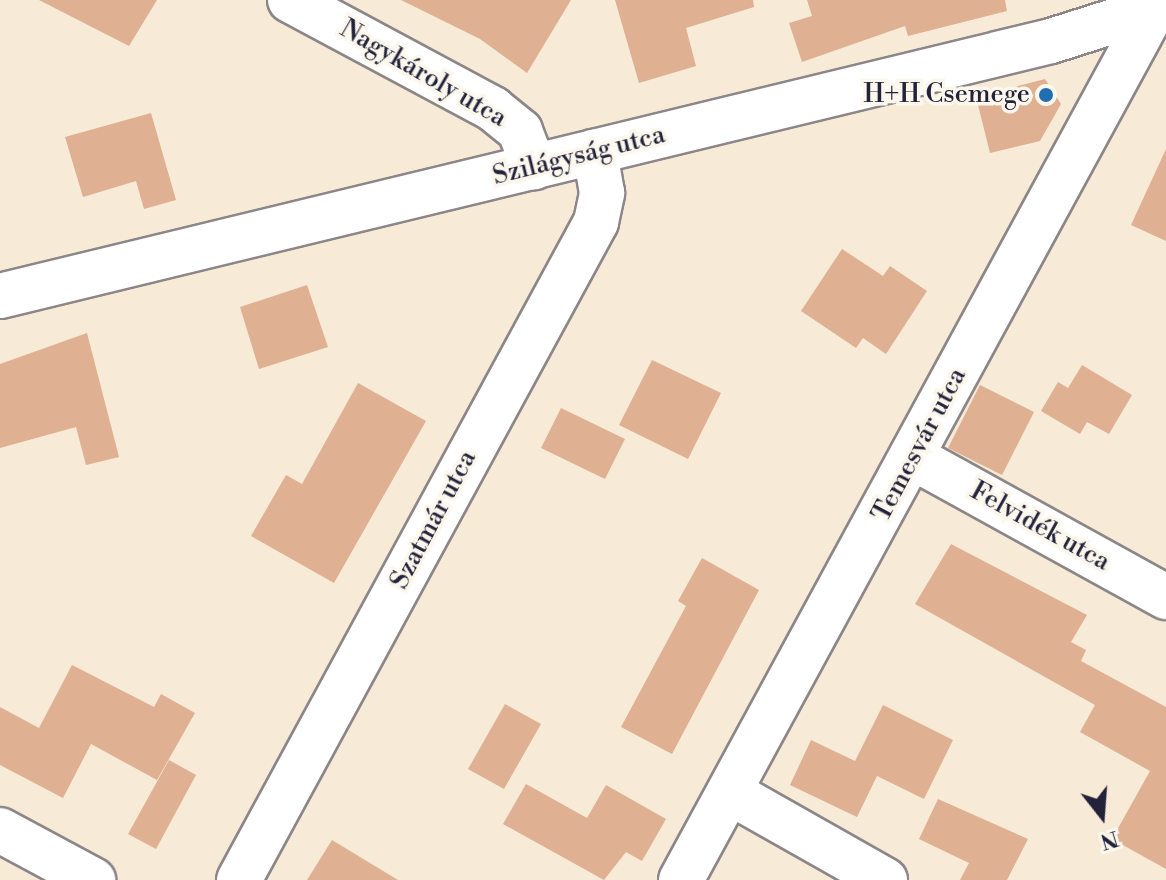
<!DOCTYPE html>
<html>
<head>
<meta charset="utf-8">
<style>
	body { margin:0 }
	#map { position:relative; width:1166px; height:880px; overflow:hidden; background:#f7ead6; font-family:"Libre Bodoni",serif }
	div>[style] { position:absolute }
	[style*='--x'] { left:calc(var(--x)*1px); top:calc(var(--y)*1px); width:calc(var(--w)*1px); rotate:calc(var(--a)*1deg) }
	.building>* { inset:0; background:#dfb092 }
	.roads { filter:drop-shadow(2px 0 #8c8688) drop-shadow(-2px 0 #8c8688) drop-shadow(0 2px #8c8688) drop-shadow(0 -2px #8c8688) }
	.minor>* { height:44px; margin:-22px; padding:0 22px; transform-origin:22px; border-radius:22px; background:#fff }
	.dots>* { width:22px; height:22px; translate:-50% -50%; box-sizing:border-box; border:4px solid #fbf7ec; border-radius:50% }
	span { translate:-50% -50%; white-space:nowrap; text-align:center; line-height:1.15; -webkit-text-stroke:7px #fbf7ec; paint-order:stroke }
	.street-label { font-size:26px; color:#22223b }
	.poi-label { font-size:26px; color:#22223b }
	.right { translate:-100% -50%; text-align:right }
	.north { position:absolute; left:1062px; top:776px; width:80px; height:80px; -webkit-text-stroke:6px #fbf7ec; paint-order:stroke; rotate:163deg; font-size:22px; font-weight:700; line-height:32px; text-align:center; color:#22223b }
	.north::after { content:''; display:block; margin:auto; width:28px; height:36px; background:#22223b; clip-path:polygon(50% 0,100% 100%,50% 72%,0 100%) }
</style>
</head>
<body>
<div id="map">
	<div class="building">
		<i style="clip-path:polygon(39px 0,157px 0,129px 46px)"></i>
		<i style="clip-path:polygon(401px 0,571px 0,527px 73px,480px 39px)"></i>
		<i style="clip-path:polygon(615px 0,753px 0,754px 7px,686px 28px,696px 66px,639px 83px)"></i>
		<i style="clip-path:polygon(807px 0,1005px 0,1007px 11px,908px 36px,905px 26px,802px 62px,789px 23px,812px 16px)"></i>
		<i style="clip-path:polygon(1045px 79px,1061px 104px,1040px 141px,990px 153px,976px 97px)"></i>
		<i style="clip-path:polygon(151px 113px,176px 200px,144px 209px,136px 181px,83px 197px,65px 137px)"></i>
		<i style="clip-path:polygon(1166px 149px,1166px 241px,1131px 225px)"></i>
		<i style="clip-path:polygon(842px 249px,883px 276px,890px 266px,927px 291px,886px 354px,863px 338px,856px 348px,801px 311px)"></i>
		<i style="clip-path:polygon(307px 285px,328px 347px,259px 369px,240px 307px)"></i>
		<i style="clip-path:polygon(87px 333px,119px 457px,86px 465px,76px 427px,0 448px,0 364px)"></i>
		<i style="clip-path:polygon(652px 360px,721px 393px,688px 459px,619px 425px)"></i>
		<i style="clip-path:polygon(1082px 365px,1132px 395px,1109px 434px,1087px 422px,1080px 434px,1041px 411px,1058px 382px,1068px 388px)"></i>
		<i style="clip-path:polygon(358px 383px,426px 421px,334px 583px,251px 536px,286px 475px,302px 484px)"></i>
		<i style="clip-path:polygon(980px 385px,1034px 412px,1002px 475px,948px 448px)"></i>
		<i style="clip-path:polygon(561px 408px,625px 439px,605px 479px,541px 448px)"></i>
		<i style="clip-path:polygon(951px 544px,1087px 615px,1071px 642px,1086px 650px,1081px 661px,1166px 707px,1166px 869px,1112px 839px,1150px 771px,1080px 732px,1095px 705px,915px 604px)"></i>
		<i style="clip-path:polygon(702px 558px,759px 590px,672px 754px,621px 727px,686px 606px,678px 601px)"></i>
		<i style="clip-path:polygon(72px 665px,154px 707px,161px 694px,195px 713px,157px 780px,91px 744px,63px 798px,0 765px,0 707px,39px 728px)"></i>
		<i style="clip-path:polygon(505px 704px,541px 724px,504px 789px,468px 769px)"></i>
		<i style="clip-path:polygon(883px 705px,953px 740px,924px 799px,877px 776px,857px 817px,790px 785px,811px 740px,855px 761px)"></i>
		<i style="clip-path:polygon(169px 760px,196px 775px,156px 849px,128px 834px)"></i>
		<i style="clip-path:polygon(526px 784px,587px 818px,606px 785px,666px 819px,642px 861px,626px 852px,604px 880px,503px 824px)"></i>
		<i style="clip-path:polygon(938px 799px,1028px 839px,1007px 880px,960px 880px,969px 863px,919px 839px)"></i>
		<i style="clip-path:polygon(332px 840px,398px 880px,307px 880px)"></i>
	</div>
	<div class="roads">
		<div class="minor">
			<i style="--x:290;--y:0;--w:230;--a:28.2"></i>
			<i style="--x:493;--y:109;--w:35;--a:39"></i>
			<i style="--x:520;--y:131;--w:39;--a:69"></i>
			<i style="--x:0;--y:296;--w:1081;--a:-13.64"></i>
			<i style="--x:1051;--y:41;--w:109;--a:-17.6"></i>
			<i style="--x:914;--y:458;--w:288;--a:28.9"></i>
			<i style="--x:731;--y:793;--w:177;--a:29.5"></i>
			<i style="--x:0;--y:830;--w:106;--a:28.3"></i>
			<i style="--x:239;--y:880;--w:749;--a:-61.52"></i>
			<i style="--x:596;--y:222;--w:30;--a:-78"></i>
			<i style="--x:602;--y:193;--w:42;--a:-99.7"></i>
			<i style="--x:681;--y:880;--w:1001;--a:-61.49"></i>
		</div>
	</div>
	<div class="dots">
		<i style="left:1046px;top:95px;background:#1f6fb2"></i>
	</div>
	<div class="street-label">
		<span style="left:423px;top:74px;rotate:30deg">Nagykároly utca</span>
		<span style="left:579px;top:156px;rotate:-14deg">Szilágyság utca</span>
		<span style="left:920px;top:445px;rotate:-62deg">Temesvár utca</span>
		<span style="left:434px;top:520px;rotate:-62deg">Szatmár utca</span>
		<span style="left:1040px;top:527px;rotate:29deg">Felvidék utca</span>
	</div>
	<div class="poi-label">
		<span class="right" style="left:1030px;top:95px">H+H Csemege</span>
	</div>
	<div class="north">N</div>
</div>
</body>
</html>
